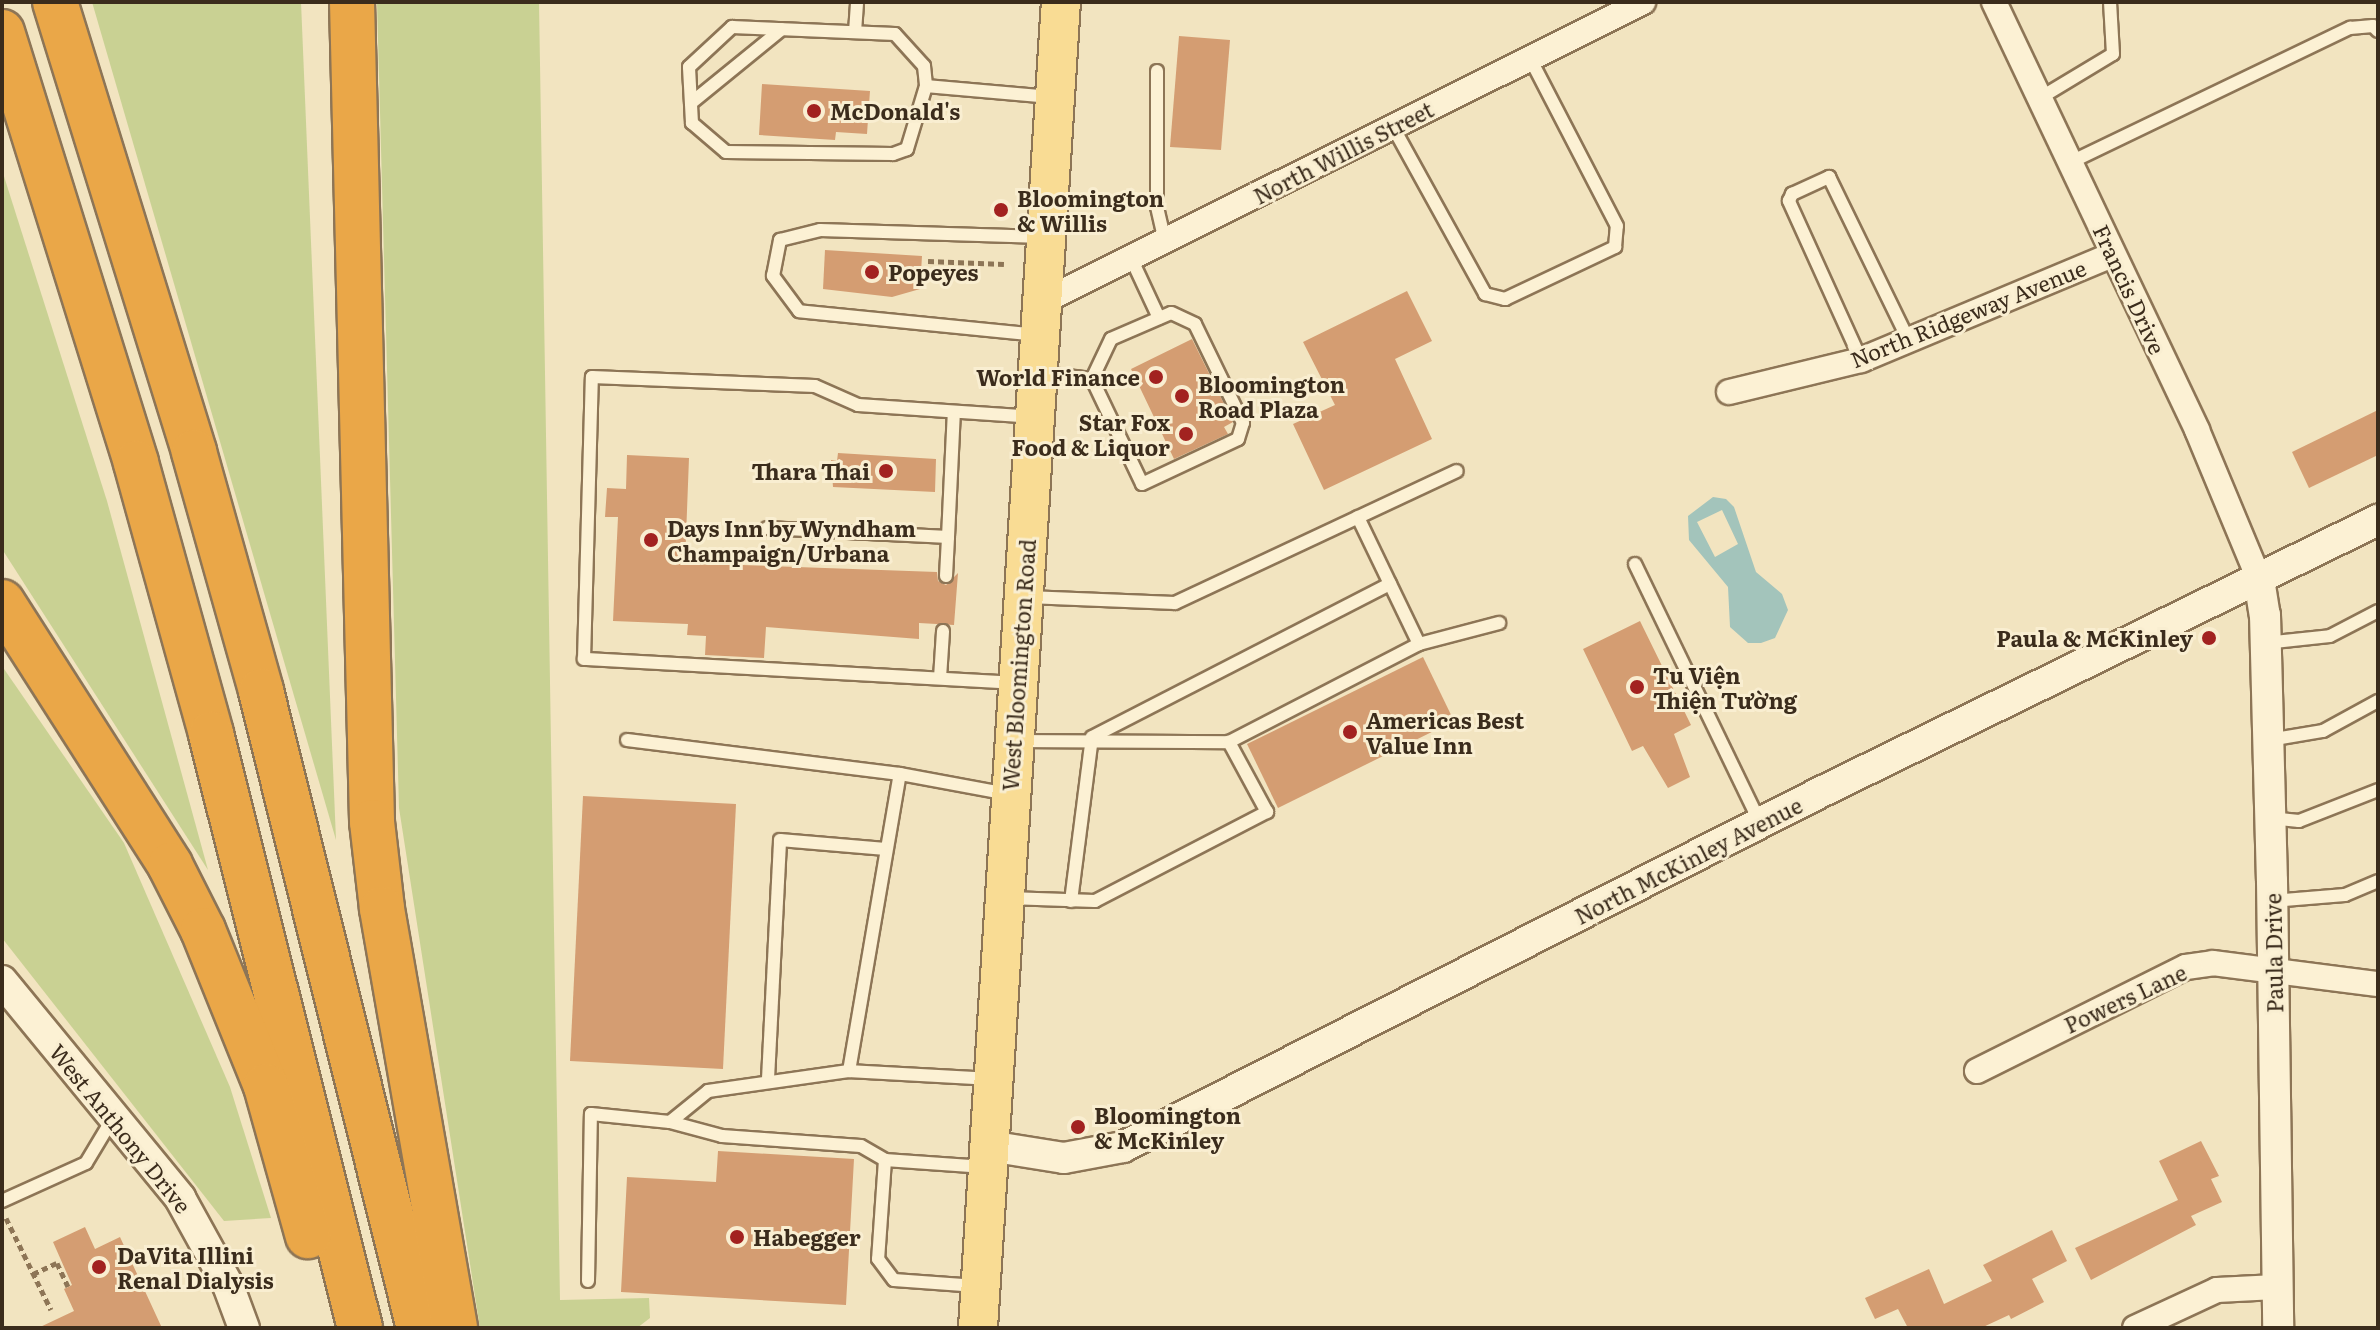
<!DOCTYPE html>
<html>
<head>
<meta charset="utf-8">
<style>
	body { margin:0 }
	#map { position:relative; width:2380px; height:1330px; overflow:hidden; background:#f2e4c0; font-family:Literata,serif }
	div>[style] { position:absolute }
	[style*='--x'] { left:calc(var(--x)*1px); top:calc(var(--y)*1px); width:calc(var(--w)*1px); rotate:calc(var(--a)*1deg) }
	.green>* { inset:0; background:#c9d193 }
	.water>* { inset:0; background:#a3c4bb }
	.building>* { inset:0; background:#d49d72 }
	.path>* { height:5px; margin-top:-2.5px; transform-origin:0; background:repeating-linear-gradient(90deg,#8d7556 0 6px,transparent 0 10px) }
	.roads { filter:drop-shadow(2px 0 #8d7556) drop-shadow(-2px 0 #8d7556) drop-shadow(0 2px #8d7556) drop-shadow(0 -2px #8d7556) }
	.service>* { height:12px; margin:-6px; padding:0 6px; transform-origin:6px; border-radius:6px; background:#fcf1d4 }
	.minor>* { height:24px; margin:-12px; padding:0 12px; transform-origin:12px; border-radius:12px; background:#fcf1d4 }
	.tertiary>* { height:30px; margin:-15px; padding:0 15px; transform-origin:15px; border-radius:15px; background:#fcf1d4 }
	.primary>* { height:38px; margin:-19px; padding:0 19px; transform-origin:19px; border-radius:19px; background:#f9dc94 }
	.motorway>* { height:44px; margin:-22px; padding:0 22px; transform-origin:22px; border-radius:22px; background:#eaa748 }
	.dots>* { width:22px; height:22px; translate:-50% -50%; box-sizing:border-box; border:4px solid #f9eed1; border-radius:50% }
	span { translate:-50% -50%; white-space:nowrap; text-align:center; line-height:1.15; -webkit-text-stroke:6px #f9eed1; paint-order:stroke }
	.poi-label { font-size:22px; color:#3b2c1c; font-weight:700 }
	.left { translate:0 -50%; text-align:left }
	.right { translate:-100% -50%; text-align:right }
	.street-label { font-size:22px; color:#3b2c1c }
	.frame { position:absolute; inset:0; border:4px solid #3b2c1c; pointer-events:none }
</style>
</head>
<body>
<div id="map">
	<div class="green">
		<i style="clip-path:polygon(92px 2px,301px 2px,336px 840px)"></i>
		<i style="clip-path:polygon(377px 2px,539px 2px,560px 1300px,649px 1298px,650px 1318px,637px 1328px,480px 1328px,399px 808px)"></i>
		<i style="clip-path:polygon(2px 170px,107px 501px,208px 870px,2px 549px)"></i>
		<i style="clip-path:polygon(2px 666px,124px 843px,230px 1087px,271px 1218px,224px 1221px,2px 938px)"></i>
	</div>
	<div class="water">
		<i style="clip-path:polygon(evenodd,1713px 497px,1726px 499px,1734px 507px,1756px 572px,1782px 594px,1788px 610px,1775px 638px,1761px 643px,1748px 643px,1730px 627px,1728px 587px,1689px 540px,1688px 516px,1713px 497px,1722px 510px,1738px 544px,1715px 557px,1697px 522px,1722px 510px)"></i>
	</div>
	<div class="building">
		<i style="clip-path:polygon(1179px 36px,1230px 40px,1221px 150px,1170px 147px)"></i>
		<i style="clip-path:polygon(762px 84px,870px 91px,867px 134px,836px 132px,835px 140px,759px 135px)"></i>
		<i style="clip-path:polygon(825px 250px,922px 256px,920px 289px,892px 297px,823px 289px)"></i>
		<i style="clip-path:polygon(1407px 291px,1432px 341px,1395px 359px,1432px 439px,1324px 490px,1293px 424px,1335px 405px,1303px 342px)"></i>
		<i style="clip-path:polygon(1192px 339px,1233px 422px,1224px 427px,1228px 434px,1174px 459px,1131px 369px)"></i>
		<i style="clip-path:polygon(2378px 410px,2378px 455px,2309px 488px,2292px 452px)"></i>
		<i style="clip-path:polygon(838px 453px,936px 459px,935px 492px,833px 487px,831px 460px,837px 461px)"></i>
		<i style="clip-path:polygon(627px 455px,689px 458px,685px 563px,937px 572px,938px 581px,946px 585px,958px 573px,954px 625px,919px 623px,919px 639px,766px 627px,764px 658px,705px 655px,706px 636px,687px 635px,688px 624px,613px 621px,618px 517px,605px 517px,607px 488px,626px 489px)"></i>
		<i style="clip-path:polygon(1640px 621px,1691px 725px,1674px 734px,1690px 777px,1668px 788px,1643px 746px,1632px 751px,1583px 649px)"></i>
		<i style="clip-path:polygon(1423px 657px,1454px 721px,1278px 808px,1247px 744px)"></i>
		<i style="clip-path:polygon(583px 796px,736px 804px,723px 1069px,570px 1061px)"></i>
		<i style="clip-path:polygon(2201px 1141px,2219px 1176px,2211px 1179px,2222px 1202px,2191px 1216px,2196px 1225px,2091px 1280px,2075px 1248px,2178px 1200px,2159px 1161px)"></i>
		<i style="clip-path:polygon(718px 1151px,854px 1159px,846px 1305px,621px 1292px,627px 1177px,716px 1182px)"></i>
		<i style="clip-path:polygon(85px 1227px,95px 1249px,120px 1237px,162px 1328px,38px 1328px,74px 1311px,64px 1289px,72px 1285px,53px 1242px)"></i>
		<i style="clip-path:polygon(2052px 1230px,2067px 1261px,2032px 1279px,2044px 1302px,2011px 1319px,2009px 1315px,1981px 1328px,1908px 1328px,1898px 1309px,1875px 1319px,1865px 1298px,1929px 1269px,1944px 1304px,1992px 1281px,1983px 1265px)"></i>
	</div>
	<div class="path">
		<i style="--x:928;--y:261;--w:76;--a:2.3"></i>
		<i style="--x:6;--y:1218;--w:102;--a:63.9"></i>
		<i style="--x:33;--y:1274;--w:26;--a:-25"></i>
		<i style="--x:57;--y:1263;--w:26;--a:65"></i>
	</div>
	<div class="roads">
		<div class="service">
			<i style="--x:732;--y:27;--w:163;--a:2.5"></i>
			<i style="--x:895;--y:34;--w:43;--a:47.8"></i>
			<i style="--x:924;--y:66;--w:20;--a:84"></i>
			<i style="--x:926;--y:86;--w:66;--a:106.8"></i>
			<i style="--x:907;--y:149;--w:15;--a:160"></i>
			<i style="--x:893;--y:154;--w:167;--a:-179.3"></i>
			<i style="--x:726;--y:152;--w:45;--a:-139.5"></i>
			<i style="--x:692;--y:123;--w:56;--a:-93.1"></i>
			<i style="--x:689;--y:67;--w:59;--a:-42.9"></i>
			<i style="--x:855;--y:32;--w:30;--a:-86"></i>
			<i style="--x:1157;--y:71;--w:136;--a:90"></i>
			<i style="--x:1157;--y:207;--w:35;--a:77"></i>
			<i style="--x:926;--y:86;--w:125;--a:5"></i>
			<i style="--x:2040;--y:98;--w:85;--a:-31.1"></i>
			<i style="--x:2113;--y:54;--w:52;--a:-93.3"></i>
			<i style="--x:691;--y:103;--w:117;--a:-39.1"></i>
			<i style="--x:1393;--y:127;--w:191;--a:61.1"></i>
			<i style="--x:1485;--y:294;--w:21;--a:14"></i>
			<i style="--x:1505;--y:299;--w:122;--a:-25.3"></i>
			<i style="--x:1615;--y:247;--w:21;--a:-85"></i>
			<i style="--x:1617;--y:226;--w:189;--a:-117.4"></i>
			<i style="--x:2071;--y:162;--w:310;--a:-25.7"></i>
			<i style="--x:2350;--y:28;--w:23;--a:-5"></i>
			<i style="--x:2373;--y:26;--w:7;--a:45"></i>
			<i style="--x:1131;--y:258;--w:66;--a:65"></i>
			<i style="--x:1038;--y:335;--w:240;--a:-174.3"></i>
			<i style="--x:799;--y:311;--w:44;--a:-126.6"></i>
			<i style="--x:773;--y:276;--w:37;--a:-79"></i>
			<i style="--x:780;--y:240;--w:41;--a:-14"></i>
			<i style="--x:820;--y:230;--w:223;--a:1.8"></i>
			<i style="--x:1861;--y:360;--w:175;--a:-114.4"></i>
			<i style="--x:1789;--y:201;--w:8;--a:-67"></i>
			<i style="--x:1792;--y:194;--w:41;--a:-24.7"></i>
			<i style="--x:1829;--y:177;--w:182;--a:64"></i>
			<i style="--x:1042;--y:373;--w:50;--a:6.8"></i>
			<i style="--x:1092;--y:379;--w:116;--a:64.5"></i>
			<i style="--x:1142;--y:484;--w:106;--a:-25.1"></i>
			<i style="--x:1238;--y:439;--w:17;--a:-73"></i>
			<i style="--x:1243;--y:423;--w:110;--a:-115.9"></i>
			<i style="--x:1195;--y:324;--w:26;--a:-155"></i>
			<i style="--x:1171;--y:313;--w:65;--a:156.6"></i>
			<i style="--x:1111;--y:339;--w:44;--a:115.4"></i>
			<i style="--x:767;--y:528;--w:181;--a:2.8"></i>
			<i style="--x:948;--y:537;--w:125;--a:-87.3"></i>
			<i style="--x:1635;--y:564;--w:288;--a:64.2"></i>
			<i style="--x:946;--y:576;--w:39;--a:-87"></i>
			<i style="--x:1027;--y:597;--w:148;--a:2.3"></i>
			<i style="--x:1175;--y:603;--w:311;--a:-25.1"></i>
			<i style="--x:2265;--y:643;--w:65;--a:-6.1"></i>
			<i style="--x:2330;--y:636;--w:54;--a:-27.5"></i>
			<i style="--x:1419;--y:644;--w:83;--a:-14.7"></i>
			<i style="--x:940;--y:678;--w:47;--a:-86.3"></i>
			<i style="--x:1016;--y:683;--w:433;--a:-176.8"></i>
			<i style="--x:584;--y:659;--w:282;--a:-88.4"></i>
			<i style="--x:592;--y:377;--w:223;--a:2.3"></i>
			<i style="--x:815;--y:386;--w:47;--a:23.8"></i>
			<i style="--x:858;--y:405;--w:174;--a:3.9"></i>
			<i style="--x:627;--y:740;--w:275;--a:7.1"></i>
			<i style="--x:2269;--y:740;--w:55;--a:-9.5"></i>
			<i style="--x:2323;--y:731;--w:63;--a:-28.6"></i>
			<i style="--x:1019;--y:741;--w:210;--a:0.3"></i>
			<i style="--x:1229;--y:742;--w:214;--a:-27.3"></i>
			<i style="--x:1419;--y:644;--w:141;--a:-115.7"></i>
			<i style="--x:2270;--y:818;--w:29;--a:6"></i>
			<i style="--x:2299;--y:821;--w:85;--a:-21.4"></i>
			<i style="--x:1008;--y:898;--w:87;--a:2"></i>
			<i style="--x:1095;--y:901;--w:194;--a:-27.4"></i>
			<i style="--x:1267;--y:812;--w:80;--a:-118.5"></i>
			<i style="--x:1071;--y:901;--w:165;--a:-82.7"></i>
			<i style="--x:1092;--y:737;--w:335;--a:-27.2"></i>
			<i style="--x:2272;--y:901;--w:73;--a:-4.7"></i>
			<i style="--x:2345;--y:895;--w:36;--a:-23"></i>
			<i style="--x:768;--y:1079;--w:239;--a:-87.1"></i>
			<i style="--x:780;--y:840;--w:106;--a:4.9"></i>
			<i style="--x:991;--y:1079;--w:142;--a:-176.8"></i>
			<i style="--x:849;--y:1071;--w:301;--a:-80.3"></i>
			<i style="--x:900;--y:774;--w:110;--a:10.5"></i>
			<i style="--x:670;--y:1122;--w:54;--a:15.1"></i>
			<i style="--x:722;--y:1136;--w:139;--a:4.1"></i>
			<i style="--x:861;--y:1146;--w:28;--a:30"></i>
			<i style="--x:885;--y:1160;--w:100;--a:4"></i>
			<i style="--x:885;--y:1160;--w:99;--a:94"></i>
			<i style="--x:878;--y:1259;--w:26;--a:53"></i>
			<i style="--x:894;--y:1280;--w:83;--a:4.1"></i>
			<i style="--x:2;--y:1201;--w:92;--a:-24.3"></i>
			<i style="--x:86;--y:1163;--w:52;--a:-59"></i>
			<i style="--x:588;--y:1281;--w:167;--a:-89"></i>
			<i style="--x:591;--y:1114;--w:79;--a:5.8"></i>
			<i style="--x:670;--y:1122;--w:49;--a:-39.2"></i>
			<i style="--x:708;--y:1091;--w:142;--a:-8.1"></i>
		</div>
		<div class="minor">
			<i style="--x:1994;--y:2;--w:474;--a:64.6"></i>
			<i style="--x:2197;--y:430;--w:161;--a:67.4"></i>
			<i style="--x:1042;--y:302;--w:672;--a:-26.53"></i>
			<i style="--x:1729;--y:392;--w:136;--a:-13.6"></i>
			<i style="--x:1861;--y:360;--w:272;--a:-22.7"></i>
			<i style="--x:1977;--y:1071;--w:233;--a:-26.5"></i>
			<i style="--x:2186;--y:967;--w:27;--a:-8"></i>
			<i style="--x:2213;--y:963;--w:166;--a:7.3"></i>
			<i style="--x:2135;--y:1328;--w:90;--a:-24.9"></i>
			<i style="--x:2217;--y:1290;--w:59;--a:-2.9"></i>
		</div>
		<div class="tertiary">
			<i style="--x:2259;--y:579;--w:36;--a:81"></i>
			<i style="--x:2265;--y:615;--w:266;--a:88.5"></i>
			<i style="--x:2272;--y:881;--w:447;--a:89.2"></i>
			<i style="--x:2;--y:981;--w:281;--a:50.6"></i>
			<i style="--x:180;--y:1198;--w:99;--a:61.1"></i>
			<i style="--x:228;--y:1285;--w:46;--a:69.6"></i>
			<i style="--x:989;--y:1146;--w:76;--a:9.1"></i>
			<i style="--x:1064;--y:1158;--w:60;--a:-10.6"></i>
			<i style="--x:1123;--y:1147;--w:785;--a:-26.96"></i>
			<i style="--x:1823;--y:791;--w:618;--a:-26.03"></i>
		</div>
		<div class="primary">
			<i style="--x:978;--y:1328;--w:1329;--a:-86.42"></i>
		</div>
		<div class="motorway">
			<i style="--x:55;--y:2;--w:471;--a:72.8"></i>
			<i style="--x:194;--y:452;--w:248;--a:74.3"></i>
			<i style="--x:261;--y:691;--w:656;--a:76.07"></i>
			<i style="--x:352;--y:2;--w:820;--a:88.6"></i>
			<i style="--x:372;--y:822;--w:88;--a:83.4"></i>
			<i style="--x:382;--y:909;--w:425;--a:80.1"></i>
			<i style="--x:2;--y:32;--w:451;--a:72.7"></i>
			<i style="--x:136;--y:463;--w:281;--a:74.5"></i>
			<i style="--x:211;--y:734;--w:612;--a:75.92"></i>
			<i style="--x:2;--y:602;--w:312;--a:57.4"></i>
			<i style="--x:170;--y:865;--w:73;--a:63.1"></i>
			<i style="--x:203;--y:930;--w:168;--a:68"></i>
			<i style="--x:266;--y:1086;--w:156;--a:74.4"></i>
		</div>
	</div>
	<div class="dots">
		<i style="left:814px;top:111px;background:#a22220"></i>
		<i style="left:1001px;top:210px;background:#a22220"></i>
		<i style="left:872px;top:272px;background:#a22220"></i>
		<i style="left:1156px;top:377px;background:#a22220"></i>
		<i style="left:1182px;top:396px;background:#a22220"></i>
		<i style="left:1186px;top:434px;background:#a22220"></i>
		<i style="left:886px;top:471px;background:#a22220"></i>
		<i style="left:651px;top:540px;background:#a22220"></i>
		<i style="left:2209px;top:638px;background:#a22220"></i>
		<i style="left:1637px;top:687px;background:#a22220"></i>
		<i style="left:1350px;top:732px;background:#a22220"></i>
		<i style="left:1078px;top:1127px;background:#a22220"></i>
		<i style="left:737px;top:1237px;background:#a22220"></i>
		<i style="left:99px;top:1267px;background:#a22220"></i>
	</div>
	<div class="poi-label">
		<span class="left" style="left:830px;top:111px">McDonald's</span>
		<span class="left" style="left:1017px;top:210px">Bloomington<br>&amp; Willis</span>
		<span class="left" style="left:888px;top:272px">Popeyes</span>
		<span class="right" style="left:1140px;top:377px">World Finance</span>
		<span class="left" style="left:1198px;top:396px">Bloomington<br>Road Plaza</span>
		<span class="right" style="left:1170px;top:434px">Star Fox<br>Food &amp; Liquor</span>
		<span class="right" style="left:870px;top:471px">Thara Thai</span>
		<span class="left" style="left:667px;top:540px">Days Inn by Wyndham<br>Champaign/Urbana</span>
		<span class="right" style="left:2193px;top:638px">Paula &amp; McKinley</span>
		<span class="left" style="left:1653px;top:687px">Tu Viện<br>Thiện Tường</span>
		<span class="left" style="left:1366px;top:732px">Americas Best<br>Value Inn</span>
		<span class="left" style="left:1094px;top:1127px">Bloomington<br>&amp; McKinley</span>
		<span class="left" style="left:753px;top:1237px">Habegger</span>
		<span class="left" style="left:117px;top:1267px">DaVita Illini<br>Renal Dialysis</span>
	</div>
	<div class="street-label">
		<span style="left:1343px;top:152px;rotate:-27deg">North Willis Street</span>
		<span style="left:2130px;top:289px;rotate:65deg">Francis Drive</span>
		<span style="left:1968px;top:313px;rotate:-22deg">North Ridgeway Avenue</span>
		<span style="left:1018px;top:665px;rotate:-86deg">West Bloomington Road</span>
		<span style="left:1688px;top:860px;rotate:-27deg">North McKinley Avenue</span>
		<span style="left:2273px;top:953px;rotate:-91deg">Paula Drive</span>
		<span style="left:2125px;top:998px;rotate:-25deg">Powers Lane</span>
		<span style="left:121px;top:1128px;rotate:51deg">West Anthony Drive</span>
	</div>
	<div class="frame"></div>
</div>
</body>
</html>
